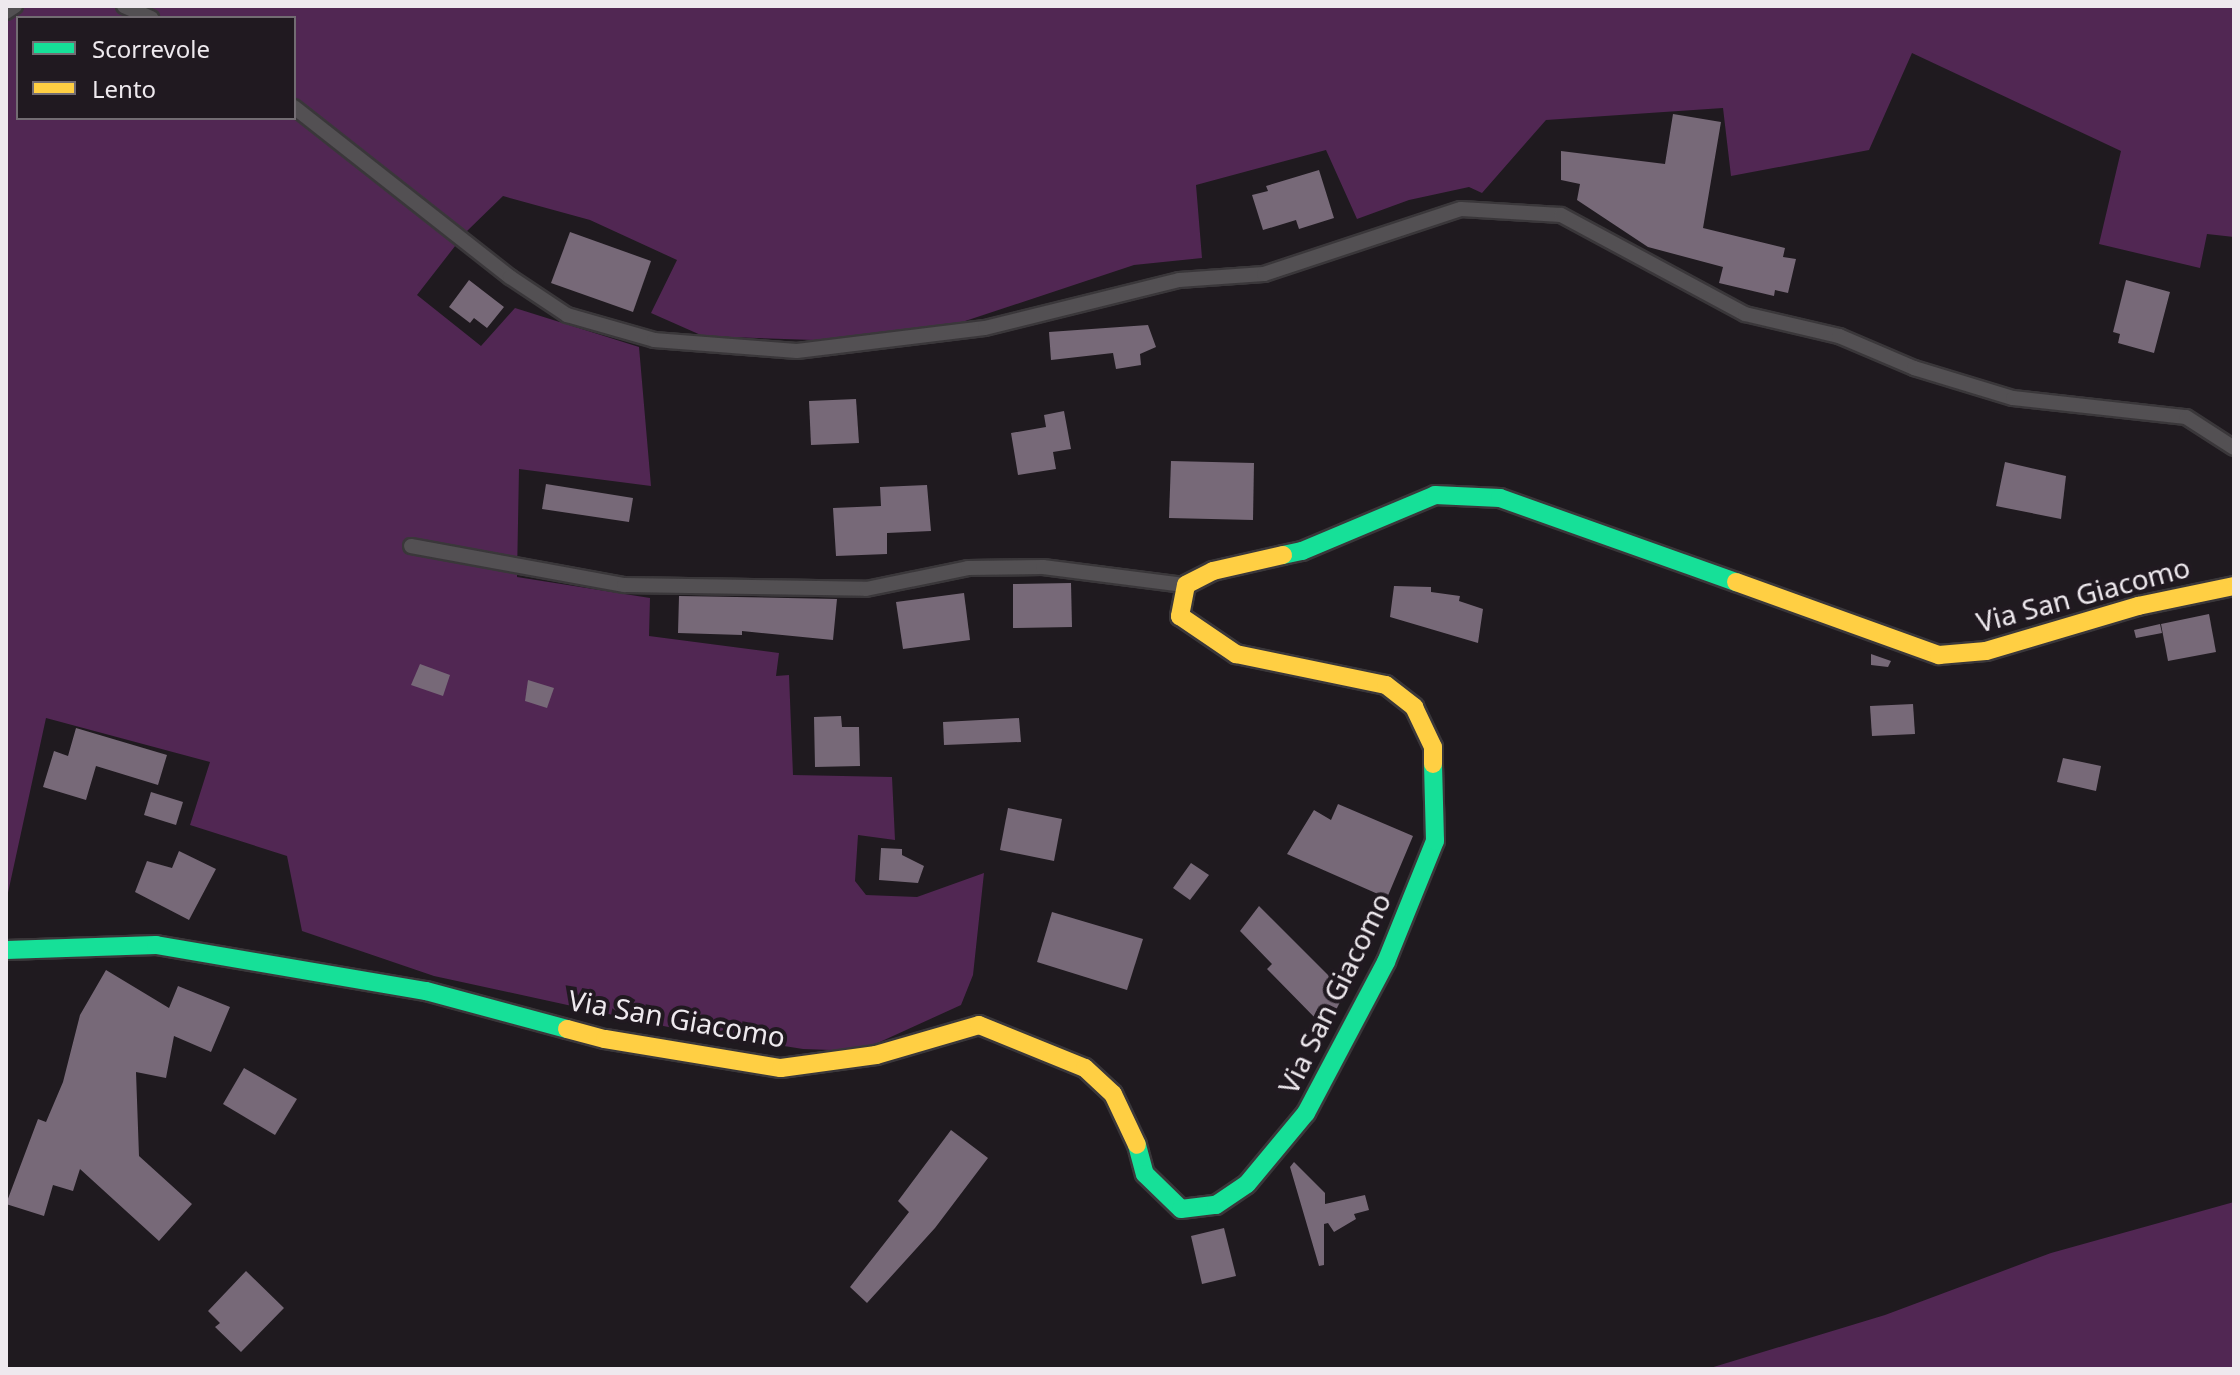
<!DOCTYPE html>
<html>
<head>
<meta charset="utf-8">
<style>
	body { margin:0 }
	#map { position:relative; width:2240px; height:1375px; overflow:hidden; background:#1f1a1f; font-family:"Noto Sans",sans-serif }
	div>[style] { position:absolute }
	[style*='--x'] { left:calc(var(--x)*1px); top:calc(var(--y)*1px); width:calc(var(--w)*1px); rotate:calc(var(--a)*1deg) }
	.green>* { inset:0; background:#512753 }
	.building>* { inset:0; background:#776978 }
	.roads { filter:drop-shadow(2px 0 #3a373a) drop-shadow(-2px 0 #3a373a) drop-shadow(0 2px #3a373a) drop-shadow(0 -2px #3a373a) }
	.lane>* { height:14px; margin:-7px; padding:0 7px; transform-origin:7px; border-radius:7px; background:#535053 }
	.fast>* { height:18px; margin:-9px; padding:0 9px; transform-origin:9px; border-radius:9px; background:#16e098 }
	.slow>* { height:18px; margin:-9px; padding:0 9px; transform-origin:9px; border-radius:9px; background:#ffcf43 }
	span { translate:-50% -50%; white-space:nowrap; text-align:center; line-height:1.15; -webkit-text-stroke:8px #201920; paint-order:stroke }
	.street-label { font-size:28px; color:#eee9ee }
	.frame { position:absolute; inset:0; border:8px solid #eee9ee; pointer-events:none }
	.legend { position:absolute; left:16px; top:16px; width:280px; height:104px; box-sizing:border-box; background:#201920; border:2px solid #726c72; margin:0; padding:10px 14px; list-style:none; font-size:24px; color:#eee9ee }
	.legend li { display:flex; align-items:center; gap:16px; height:40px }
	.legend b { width:40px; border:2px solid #726c72 }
</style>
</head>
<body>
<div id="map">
	<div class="green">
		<i style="clip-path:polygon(evenodd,6px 6px,2234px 6px,2234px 237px,2207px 234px,2200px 268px,2099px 244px,2121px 151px,1912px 53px,1869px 150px,1731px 176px,1723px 108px,1546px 120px,1482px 193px,1469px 187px,1409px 200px,1357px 219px,1326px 150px,1196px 185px,1202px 258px,1134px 265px,941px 329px,814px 340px,703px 336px,651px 313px,677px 260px,590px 220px,503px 196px,466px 232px,417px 295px,481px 346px,515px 308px,639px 347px,651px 486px,519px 469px,517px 577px,650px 598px,649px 636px,779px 653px,776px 676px,789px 675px,793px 775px,892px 777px,895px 840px,858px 835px,855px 881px,866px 895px,917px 897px,984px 873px,973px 975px,961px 1005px,860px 1051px,803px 1049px,682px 1030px,434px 976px,302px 931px,287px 856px,190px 825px,210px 762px,46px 718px,6px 902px,6px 6px,18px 18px,294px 18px,294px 118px,18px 118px,18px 18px)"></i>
		<i style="clip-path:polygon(2234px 1202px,2234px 1369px,1707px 1369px,1885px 1315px,2051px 1253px)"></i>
	</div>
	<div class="building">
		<i style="clip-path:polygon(1673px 114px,1721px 122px,1703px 228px,1785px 248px,1783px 257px,1796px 259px,1788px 293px,1775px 290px,1774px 296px,1719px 283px,1723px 267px,1648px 247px,1577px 200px,1580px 184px,1561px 180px,1561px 151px,1665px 164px)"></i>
		<i style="clip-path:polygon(1319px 170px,1334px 218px,1299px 229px,1296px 220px,1263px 230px,1252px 195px,1268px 191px,1266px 186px)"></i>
		<i style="clip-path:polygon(570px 232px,651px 261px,633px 312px,551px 283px)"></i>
		<i style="clip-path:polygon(469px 280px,504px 307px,487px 328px,474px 318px,470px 323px,449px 307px)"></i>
		<i style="clip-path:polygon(2126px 280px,2170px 292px,2154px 353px,2118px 343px,2120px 334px,2113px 332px)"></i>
		<i style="clip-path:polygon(1148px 325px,1156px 347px,1140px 354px,1141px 365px,1116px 369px,1113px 353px,1051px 360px,1049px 332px)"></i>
		<i style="clip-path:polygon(856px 399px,859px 443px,811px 445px,809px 401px)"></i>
		<i style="clip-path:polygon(1064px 411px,1071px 449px,1053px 452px,1056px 469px,1018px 475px,1011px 433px,1046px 427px,1044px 415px)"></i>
		<i style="clip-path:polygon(1171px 461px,1254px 463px,1253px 520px,1169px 518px)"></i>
		<i style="clip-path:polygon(2005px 462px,2066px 476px,2061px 519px,1996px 506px)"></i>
		<i style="clip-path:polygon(546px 484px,633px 498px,629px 522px,542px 509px)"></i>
		<i style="clip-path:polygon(927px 485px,931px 531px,887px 533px,887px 554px,836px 556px,833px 508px,881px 506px,880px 487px)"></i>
		<i style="clip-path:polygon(1071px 583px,1072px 627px,1013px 628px,1013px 584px)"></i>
		<i style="clip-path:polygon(1394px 586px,1431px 587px,1431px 592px,1460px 596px,1459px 601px,1483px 609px,1478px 643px,1390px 617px)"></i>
		<i style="clip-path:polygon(964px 593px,970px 640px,903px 649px,896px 602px)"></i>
		<i style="clip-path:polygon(679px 596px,837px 599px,833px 640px,742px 631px,742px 635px,678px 633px)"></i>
		<i style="clip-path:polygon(2209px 614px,2216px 652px,2168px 661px,2161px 624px)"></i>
		<i style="clip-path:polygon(2160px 624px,2162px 633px,2136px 638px,2134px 630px)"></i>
		<i style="clip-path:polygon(1871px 654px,1891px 661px,1888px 667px,1871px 665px)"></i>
		<i style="clip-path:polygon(420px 664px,450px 675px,443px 696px,411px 685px)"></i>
		<i style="clip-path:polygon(528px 680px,554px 688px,547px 708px,525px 701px)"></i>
		<i style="clip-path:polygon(1913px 704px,1915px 734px,1872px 736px,1870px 706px)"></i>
		<i style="clip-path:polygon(841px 716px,842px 727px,859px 727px,860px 766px,815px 767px,814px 717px)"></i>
		<i style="clip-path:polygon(1019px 718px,1021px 742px,944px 745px,943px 722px)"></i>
		<i style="clip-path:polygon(76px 728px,167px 755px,158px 785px,96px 766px,86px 800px,43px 787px,54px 751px,68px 756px)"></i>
		<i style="clip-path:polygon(2063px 758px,2101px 766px,2096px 791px,2057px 782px)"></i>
		<i style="clip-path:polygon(151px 792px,183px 802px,176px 825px,144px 815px)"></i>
		<i style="clip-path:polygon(1338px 804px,1413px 836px,1387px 898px,1287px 854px,1314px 810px,1331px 820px)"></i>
		<i style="clip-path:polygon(1008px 808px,1062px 819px,1054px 861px,1000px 850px)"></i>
		<i style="clip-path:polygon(881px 848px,902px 849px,902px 855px,924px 866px,918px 883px,879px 880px)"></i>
		<i style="clip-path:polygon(179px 851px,216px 869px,189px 920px,135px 892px,147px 861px,172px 868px)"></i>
		<i style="clip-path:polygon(1191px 863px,1209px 875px,1190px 900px,1173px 888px)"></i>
		<i style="clip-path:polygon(1259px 906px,1345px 992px,1337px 1008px,1321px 1024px,1267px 969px,1272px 964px,1240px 931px)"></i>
		<i style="clip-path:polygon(1052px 912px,1143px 939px,1127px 990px,1037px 962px)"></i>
		<i style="clip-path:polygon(106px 970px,169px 1008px,178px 986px,230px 1007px,211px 1052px,174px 1036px,166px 1078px,136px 1072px,139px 1156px,192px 1204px,159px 1241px,80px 1169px,73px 1191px,53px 1185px,44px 1216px,6px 1204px,38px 1119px,46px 1122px,63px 1082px,80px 1015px)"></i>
		<i style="clip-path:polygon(244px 1068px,297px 1099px,275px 1135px,223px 1104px)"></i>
		<i style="clip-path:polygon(951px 1130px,988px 1158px,935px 1228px,867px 1303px,850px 1287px,909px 1212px,898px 1201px)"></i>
		<i style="clip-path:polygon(1294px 1162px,1325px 1193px,1325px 1204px,1365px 1195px,1369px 1210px,1354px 1214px,1356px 1219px,1334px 1232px,1328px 1223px,1324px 1224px,1324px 1265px,1319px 1266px,1290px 1167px)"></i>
		<i style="clip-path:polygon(1224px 1228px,1236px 1276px,1202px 1284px,1191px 1236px)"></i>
		<i style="clip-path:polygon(246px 1271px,284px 1308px,241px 1352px,215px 1327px,220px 1323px,208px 1311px)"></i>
	</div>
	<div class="roads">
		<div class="lane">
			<i style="--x:124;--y:6;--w:30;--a:24"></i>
			<i style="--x:6;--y:12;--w:11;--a:-34"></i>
			<i style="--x:294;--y:107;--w:275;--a:38.2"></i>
			<i style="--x:510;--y:277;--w:69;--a:33.7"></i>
			<i style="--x:567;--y:315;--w:91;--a:16"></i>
			<i style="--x:654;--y:340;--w:143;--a:4.4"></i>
			<i style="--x:797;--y:351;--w:189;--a:-7"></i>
			<i style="--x:985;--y:328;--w:200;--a:-13.9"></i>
			<i style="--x:1179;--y:280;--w:85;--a:-4"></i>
			<i style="--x:1264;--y:274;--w:207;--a:-18.3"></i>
			<i style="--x:1461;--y:209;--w:100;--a:3.4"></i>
			<i style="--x:1561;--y:215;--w:209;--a:28.3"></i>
			<i style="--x:1745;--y:314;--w:97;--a:13.2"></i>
			<i style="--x:1839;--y:336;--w:82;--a:23.1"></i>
			<i style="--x:1914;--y:368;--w:103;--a:16.9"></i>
			<i style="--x:2013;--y:398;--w:174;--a:6.3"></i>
			<i style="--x:2186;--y:417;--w:57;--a:32.9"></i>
			<i style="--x:411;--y:546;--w:217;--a:10.4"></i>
			<i style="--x:624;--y:585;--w:242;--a:0.9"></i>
			<i style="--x:866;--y:589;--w:104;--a:-11.6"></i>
			<i style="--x:968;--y:568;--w:75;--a:-0.8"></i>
			<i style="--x:1043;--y:567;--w:142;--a:7.3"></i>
		</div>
		<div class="fast">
			<i style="--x:1283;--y:555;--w:19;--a:-12"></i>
			<i style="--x:1302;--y:551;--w:144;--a:-22.8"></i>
			<i style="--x:1435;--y:495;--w:65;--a:2.6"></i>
			<i style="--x:1500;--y:498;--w:251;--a:19.6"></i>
			<i style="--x:6;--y:950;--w:150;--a:-1.9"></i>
			<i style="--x:156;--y:945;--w:274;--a:9.7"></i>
			<i style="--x:426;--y:991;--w:146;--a:15.1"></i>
			<i style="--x:1137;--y:1145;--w:30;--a:75"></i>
			<i style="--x:1145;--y:1174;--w:50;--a:44.2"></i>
			<i style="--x:1181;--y:1209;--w:35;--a:-7"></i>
			<i style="--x:1216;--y:1205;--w:37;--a:-34"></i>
			<i style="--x:1247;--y:1184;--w:92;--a:-50.3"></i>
			<i style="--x:1306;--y:1113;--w:171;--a:-62.1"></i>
			<i style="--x:1386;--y:962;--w:131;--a:-68"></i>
			<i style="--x:1435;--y:841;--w:77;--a:-91.5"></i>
		</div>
		<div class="slow">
			<i style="--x:1283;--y:555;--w:72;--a:167.1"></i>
			<i style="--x:1213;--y:571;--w:30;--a:153"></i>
			<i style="--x:1186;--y:585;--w:32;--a:101"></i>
			<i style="--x:1180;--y:616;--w:68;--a:34.2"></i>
			<i style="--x:1236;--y:654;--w:153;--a:11.7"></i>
			<i style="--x:1386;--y:685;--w:36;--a:38"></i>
			<i style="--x:1414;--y:707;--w:44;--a:64.6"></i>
			<i style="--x:1433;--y:747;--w:17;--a:90"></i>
			<i style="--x:1736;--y:582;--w:216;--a:19.8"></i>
			<i style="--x:1939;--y:655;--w:47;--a:-4.9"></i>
			<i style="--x:1986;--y:651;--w:159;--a:-16.5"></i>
			<i style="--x:2138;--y:606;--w:98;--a:-11.8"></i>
			<i style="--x:567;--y:1029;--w:39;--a:15"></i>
			<i style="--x:605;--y:1039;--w:178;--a:9.4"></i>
			<i style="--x:781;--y:1068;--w:96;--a:-7.8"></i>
			<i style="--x:876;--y:1055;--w:107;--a:-16.2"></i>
			<i style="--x:979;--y:1025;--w:114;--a:22.1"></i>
			<i style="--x:1085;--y:1068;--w:38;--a:43"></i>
			<i style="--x:1113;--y:1094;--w:56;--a:64.8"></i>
		</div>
	</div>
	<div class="street-label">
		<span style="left:2083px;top:594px;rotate:-15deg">Via San Giacomo</span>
		<span style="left:1334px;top:993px;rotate:-64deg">Via San Giacomo</span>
		<span style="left:677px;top:1018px;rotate:10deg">Via San Giacomo</span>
	</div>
	<div class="frame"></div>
	<ul class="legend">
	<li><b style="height:10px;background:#16e098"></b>Scorrevole</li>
	<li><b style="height:10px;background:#ffcf43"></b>Lento</li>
	</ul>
</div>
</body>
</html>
